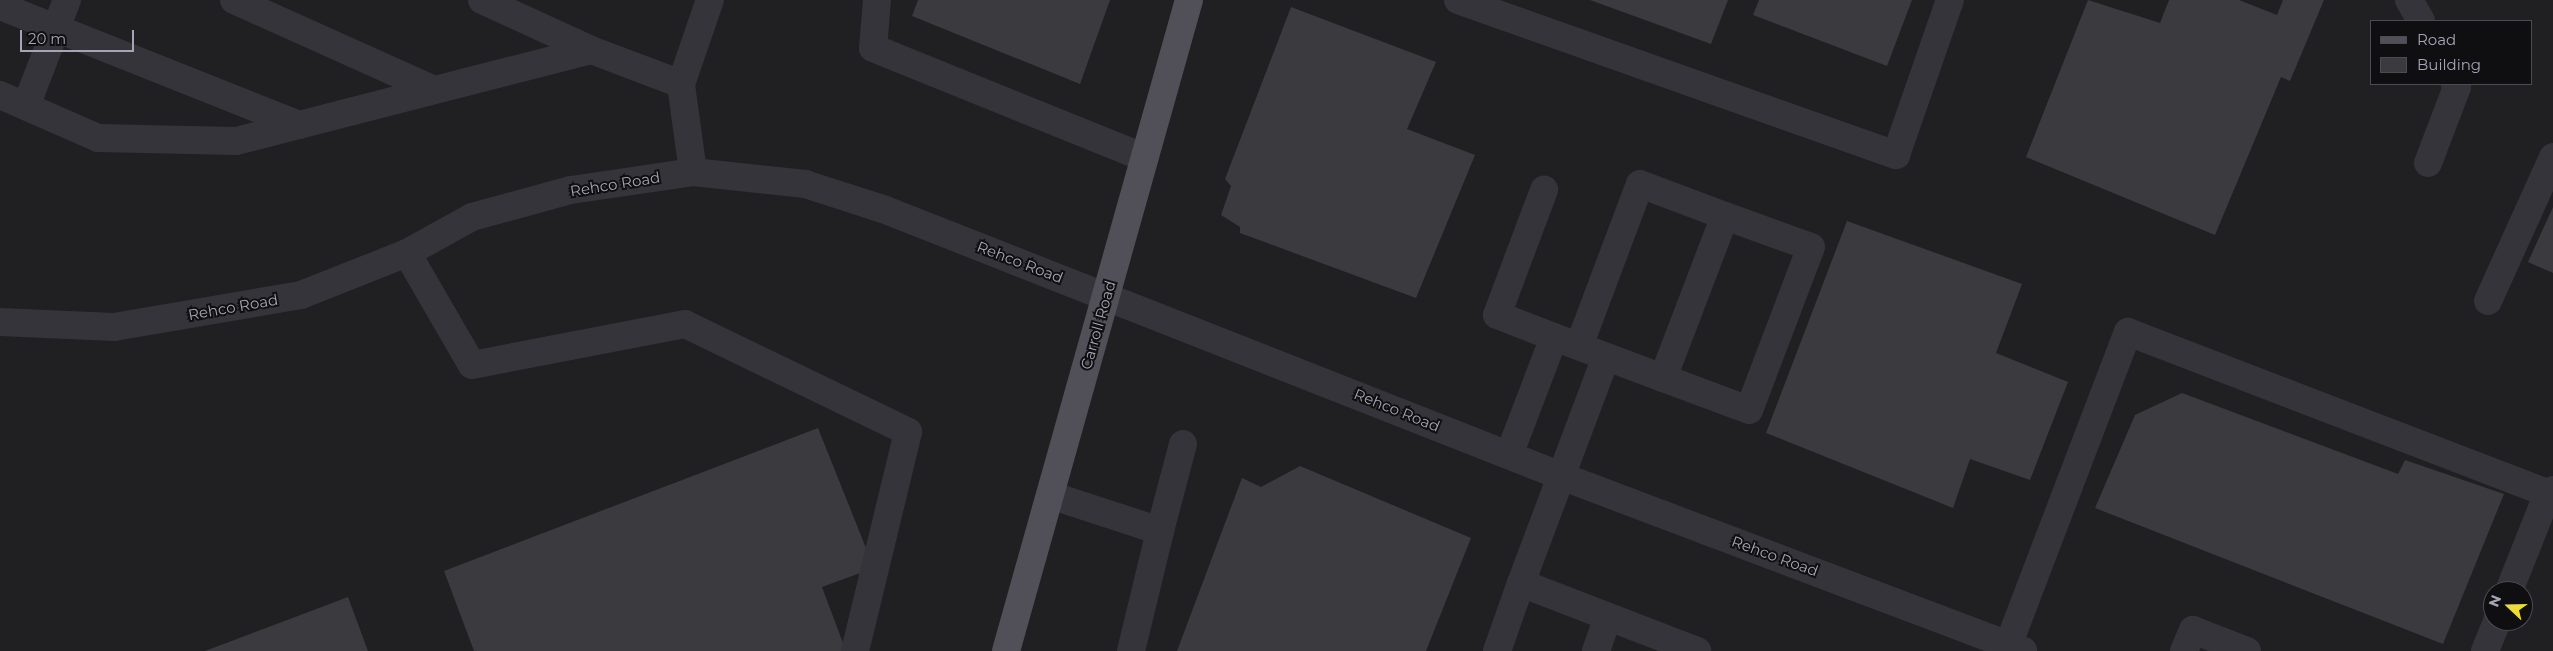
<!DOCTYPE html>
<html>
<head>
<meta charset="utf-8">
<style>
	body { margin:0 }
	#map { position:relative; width:2553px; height:651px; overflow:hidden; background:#141315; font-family:Montserrat,sans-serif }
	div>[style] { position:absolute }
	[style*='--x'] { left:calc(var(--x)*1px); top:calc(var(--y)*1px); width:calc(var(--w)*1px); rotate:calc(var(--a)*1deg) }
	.built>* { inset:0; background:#201f22 }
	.building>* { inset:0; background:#3b3a3f }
	.minor>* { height:28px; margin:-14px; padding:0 14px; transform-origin:14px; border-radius:14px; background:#35343a }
	.major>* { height:28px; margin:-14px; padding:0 14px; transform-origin:14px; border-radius:14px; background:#515058 }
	span { translate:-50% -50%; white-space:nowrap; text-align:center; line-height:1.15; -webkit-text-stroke:4px #0f0e10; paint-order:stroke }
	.street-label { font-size:15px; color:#a5a6b5 }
	.legend { position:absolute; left:2370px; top:20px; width:162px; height:65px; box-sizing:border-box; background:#0f0e10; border:1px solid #4b4b52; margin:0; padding:6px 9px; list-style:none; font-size:15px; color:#a5a6b5 }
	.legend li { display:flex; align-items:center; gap:10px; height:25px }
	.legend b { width:25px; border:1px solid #4b4b52 }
	.north { position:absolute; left:2483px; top:581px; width:50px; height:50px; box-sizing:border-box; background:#0f0e10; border:1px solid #4b4b52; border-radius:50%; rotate:291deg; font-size:14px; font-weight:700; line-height:20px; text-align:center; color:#a5a6b5 }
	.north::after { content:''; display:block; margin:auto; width:18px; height:22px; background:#ebdd35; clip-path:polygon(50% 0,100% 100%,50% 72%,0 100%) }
	.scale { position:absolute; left:20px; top:30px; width:114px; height:22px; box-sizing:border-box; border:2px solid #a5a6b5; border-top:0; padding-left:6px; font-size:15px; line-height:18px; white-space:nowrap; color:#a5a6b5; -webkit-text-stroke:4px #0f0e10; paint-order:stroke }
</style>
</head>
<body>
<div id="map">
	<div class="built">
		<i style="clip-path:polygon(evenodd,0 0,2553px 0,2553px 651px,0 651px,0 0,2372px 21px,2532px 21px,2532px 84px,2372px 84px,2372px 21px,0 0,2493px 591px,2523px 591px,2523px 621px,2493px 621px,2493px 591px)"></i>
	</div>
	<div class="building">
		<i style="clip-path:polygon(918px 0,1110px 0,1080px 84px,912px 16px)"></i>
		<i style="clip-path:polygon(1590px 0,1728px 0,1711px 44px)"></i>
		<i style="clip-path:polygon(1759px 0,1912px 0,1887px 66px,1753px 15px)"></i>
		<i style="clip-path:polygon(2088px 0,2160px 23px,2169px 0,2239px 0,2277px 15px,2283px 0,2324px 0,2290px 81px,2281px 77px,2215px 235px,2026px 157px)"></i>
		<i style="clip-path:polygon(1291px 7px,1436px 62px,1407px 129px,1475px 155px,1416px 298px,1240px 233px,1240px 227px,1221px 215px,1231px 186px,1225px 179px)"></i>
		<i style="clip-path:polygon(2553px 207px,2553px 273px,2528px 262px)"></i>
		<i style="clip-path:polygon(1847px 221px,2022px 284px,1996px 353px,2068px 382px,2030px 480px,1970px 459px,1953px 508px,1766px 433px)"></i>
		<i style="clip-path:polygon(2182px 393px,2398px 474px,2405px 460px,2504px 494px,2443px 644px,2095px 508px,2135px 415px)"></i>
		<i style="clip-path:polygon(818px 428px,874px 568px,822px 587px,846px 651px,474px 651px,444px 571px)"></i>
		<i style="clip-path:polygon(1300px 466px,1471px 538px,1426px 651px,1177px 651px,1242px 478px,1261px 487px)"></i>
		<i style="clip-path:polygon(348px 597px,368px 651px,205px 651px)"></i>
	</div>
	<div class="minor">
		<i style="--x:234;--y:0;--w:219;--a:24.2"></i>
		<i style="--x:482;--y:0;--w:120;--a:24.6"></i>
		<i style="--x:591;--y:50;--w:96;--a:20.7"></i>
		<i style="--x:877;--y:0;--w:48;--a:94.8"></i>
		<i style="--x:873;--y:48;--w:293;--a:22"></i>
		<i style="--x:1458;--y:0;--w:465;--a:19.5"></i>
		<i style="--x:1896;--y:155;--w:164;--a:-70.8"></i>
		<i style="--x:2409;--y:0;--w:24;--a:60"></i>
		<i style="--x:0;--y:6;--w:322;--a:21.7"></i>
		<i style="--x:299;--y:125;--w:65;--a:165.7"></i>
		<i style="--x:236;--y:141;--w:138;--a:-178.8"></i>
		<i style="--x:98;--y:138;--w:107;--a:-156.3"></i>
		<i style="--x:26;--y:106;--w:114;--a:-68.9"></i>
		<i style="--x:299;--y:125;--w:301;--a:-14.4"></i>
		<i style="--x:2428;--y:163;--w:81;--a:-69.1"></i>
		<i style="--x:2457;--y:87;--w:4;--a:-124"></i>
		<i style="--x:693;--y:172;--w:89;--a:-97.8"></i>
		<i style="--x:681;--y:84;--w:89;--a:-71"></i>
		<i style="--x:407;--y:253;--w:129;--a:59.9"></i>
		<i style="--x:472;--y:365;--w:217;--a:-10.9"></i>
		<i style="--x:685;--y:324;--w:248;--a:25.8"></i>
		<i style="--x:908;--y:432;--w:225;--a:103.6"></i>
		<i style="--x:2488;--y:301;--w:158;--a:-65.7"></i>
		<i style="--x:0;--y:322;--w:114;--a:2.5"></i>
		<i style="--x:114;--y:327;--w:190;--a:-9.7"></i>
		<i style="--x:301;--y:295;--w:114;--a:-21.6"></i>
		<i style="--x:407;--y:253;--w:74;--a:-29"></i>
		<i style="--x:472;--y:217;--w:103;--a:-15.3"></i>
		<i style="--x:571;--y:190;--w:123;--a:-8.4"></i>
		<i style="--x:693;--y:172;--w:113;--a:6.1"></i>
		<i style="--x:805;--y:184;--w:82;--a:17.8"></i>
		<i style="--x:883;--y:209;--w:729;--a:21.49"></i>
		<i style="--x:1561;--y:476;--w:494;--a:20.7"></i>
		<i style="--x:1554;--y:337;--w:116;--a:20.6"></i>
		<i style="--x:1663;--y:378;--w:173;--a:-69.1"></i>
		<i style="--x:1725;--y:216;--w:91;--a:19.8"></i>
		<i style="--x:1811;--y:247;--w:174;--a:110.8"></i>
		<i style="--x:1749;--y:410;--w:92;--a:-159.6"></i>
		<i style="--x:1579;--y:346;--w:173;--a:-69.4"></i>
		<i style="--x:1640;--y:184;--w:91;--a:20.6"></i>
		<i style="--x:1509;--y:455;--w:126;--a:-69.1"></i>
		<i style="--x:1554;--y:337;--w:61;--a:-158.9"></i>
		<i style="--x:1497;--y:315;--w:134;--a:-69.4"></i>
		<i style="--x:1050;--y:495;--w:116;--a:18.1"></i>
		<i style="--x:1160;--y:531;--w:90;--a:-75.2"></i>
		<i style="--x:1521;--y:583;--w:241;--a:-69.4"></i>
		<i style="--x:2509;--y:591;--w:105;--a:-68.3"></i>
		<i style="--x:2548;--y:493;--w:6;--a:-31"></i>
		<i style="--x:2009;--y:643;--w:333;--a:-69.1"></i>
		<i style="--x:2128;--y:332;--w:450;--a:21"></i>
		<i style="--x:1131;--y:651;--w:123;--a:-76.4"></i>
		<i style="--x:1497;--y:651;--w:72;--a:-70.6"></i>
		<i style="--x:1521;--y:583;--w:189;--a:21.1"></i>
		<i style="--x:1596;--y:651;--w:36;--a:-71"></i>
		<i style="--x:2184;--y:651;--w:23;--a:-67"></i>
		<i style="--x:2193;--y:630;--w:58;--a:21.3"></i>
		<i style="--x:2485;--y:651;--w:32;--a:-68"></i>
	</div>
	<div class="major">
		<i style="--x:1006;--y:651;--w:676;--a:-74.3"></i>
	</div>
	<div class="street-label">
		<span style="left:615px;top:184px;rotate:-9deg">Rehco Road</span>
		<span style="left:1020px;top:262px;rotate:21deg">Rehco Road</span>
		<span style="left:233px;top:307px;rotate:-10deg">Rehco Road</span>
		<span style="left:1098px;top:325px;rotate:-74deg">Carroll Road</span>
		<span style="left:1397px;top:410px;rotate:22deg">Rehco Road</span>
		<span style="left:1775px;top:556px;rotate:20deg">Rehco Road</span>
	</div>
	<ul class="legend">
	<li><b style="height:6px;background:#515058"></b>Road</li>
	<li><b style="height:14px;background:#3b3a3f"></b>Building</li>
	</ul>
	<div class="north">N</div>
	<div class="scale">20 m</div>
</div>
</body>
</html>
